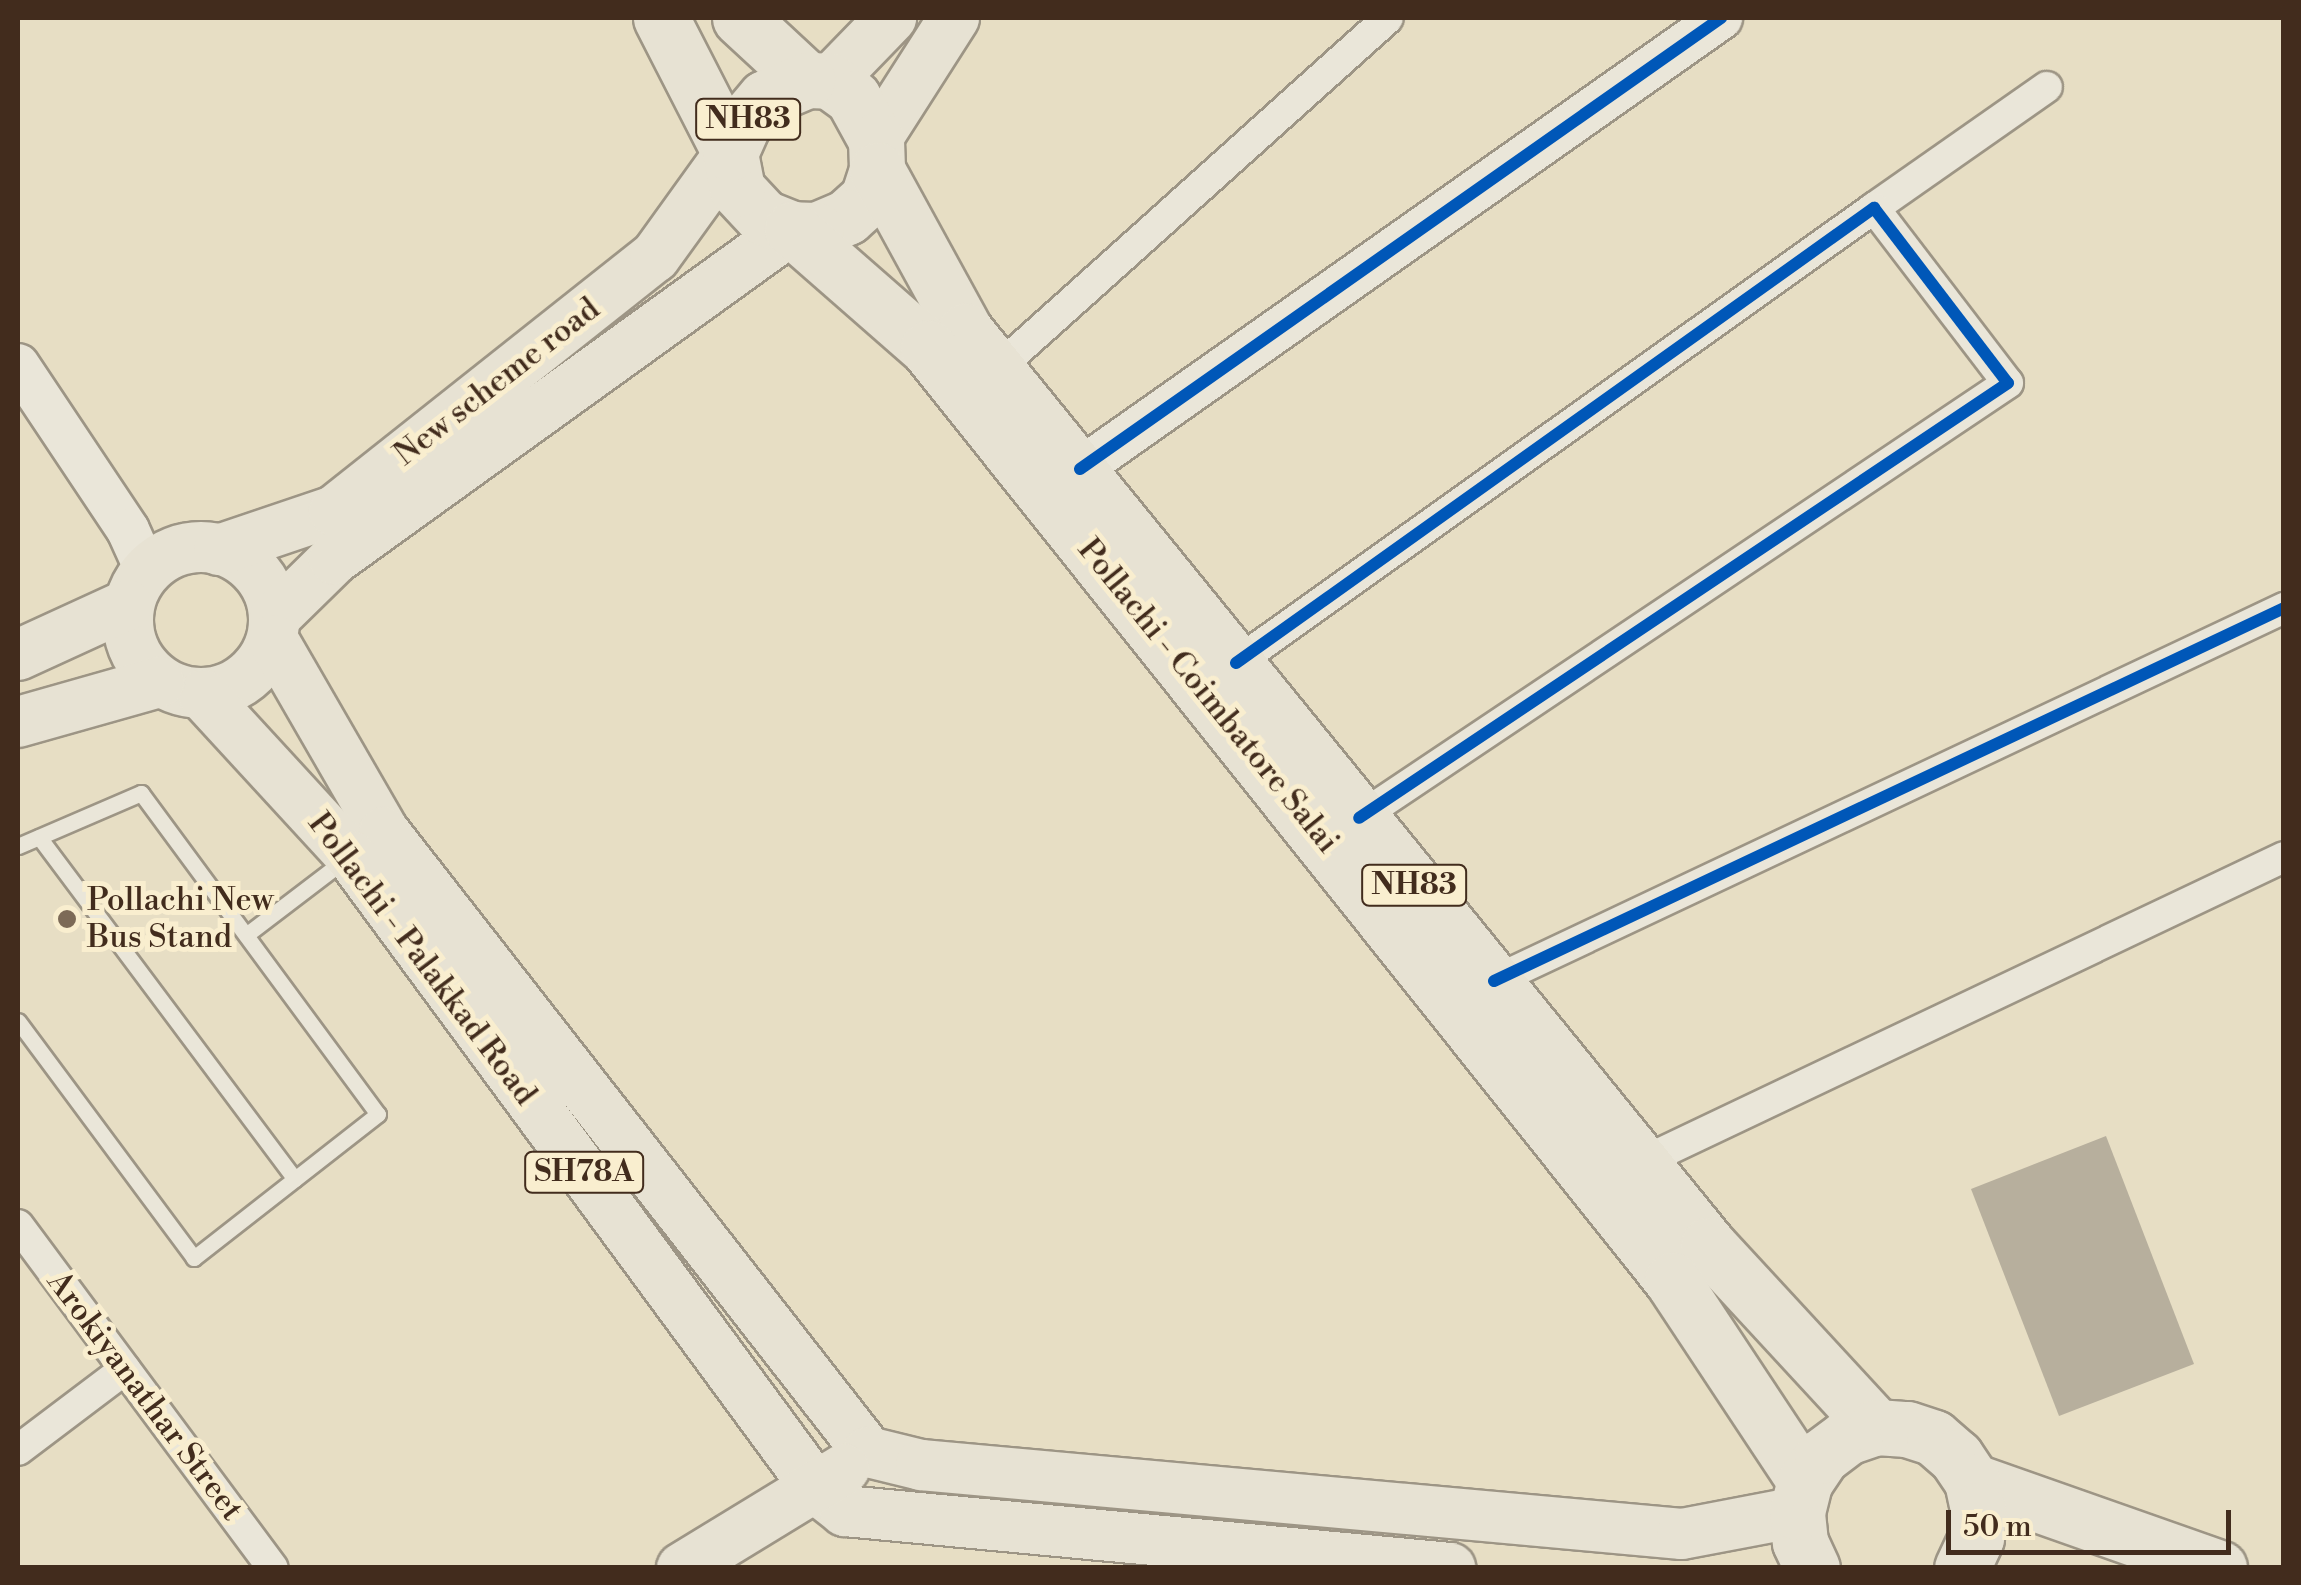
<!DOCTYPE html>
<html>
<head>
<meta charset="utf-8">
<style>
	body { margin:0 }
	#map { position:relative; width:2301px; height:1585px; overflow:hidden; background:#e7dec4; font-family:"Libre Bodoni",serif }
	div>[style] { position:absolute }
	[style*='--x'] { left:calc(var(--x)*1px); top:calc(var(--y)*1px); width:calc(var(--w)*1px); rotate:calc(var(--a)*1deg) }
	.building>* { inset:0; background:#b7af9d }
	.roads { filter:drop-shadow(2px 0 #9d9585) drop-shadow(-2px 0 #9d9585) drop-shadow(0 2px #9d9585) drop-shadow(0 -2px #9d9585) }
	.lane>* { height:15px; margin:-7.5px; padding:0 7.5px; transform-origin:7.5px; border-radius:7.5px; background:#eae6d9 }
	.street>* { height:30px; margin:-15px; padding:0 15px; transform-origin:15px; border-radius:15px; background:#eae6d9 }
	.secondary>* { height:42px; margin:-21px; padding:0 21px; transform-origin:21px; border-radius:21px; background:#eae6d9 }
	.primary>* { height:50px; margin:-25px; padding:0 25px; transform-origin:25px; border-radius:25px; background:#e7e2d3 }
	.primary>.ring { margin:-25px; padding:0; box-sizing:content-box; background:none; border:50px solid #e7e2d3; border-radius:50% }
	.highway>* { height:55px; margin:-27.5px; padding:0 27.5px; transform-origin:27.5px; border-radius:27.5px; background:#e7e2d3 }
	.cycleway>* { height:12px; margin:-6px; padding:0 6px; transform-origin:6px; border-radius:6px; background:#0057b8 }
	.dots>* { width:28px; height:28px; translate:-50% -50%; box-sizing:border-box; border:5px solid #f9eecf; border-radius:50% }
	span { translate:-50% -50%; white-space:nowrap; text-align:center; line-height:1.15; -webkit-text-stroke:10px #f9eecf; paint-order:stroke }
	.shield-label span { padding:2px 8px; background:#f9eecf; border:2px solid; border-radius:8px; -webkit-text-stroke-width:0 }
	.shield-label { font-size:30px; color:#422c1d; font-weight:700 }
	.street-label { font-size:32px; color:#422c1d }
	.poi-label { font-size:32px; color:#422c1d }
	.left { translate:0 -50%; text-align:left }
	.frame { position:absolute; inset:0; border:20px solid #422c1d; pointer-events:none }
	.scale { position:absolute; left:1946px; top:1510px; width:285px; height:45px; box-sizing:border-box; border:5px solid #422c1d; border-top:0; padding-left:12px; font-size:30px; line-height:35px; white-space:nowrap; color:#422c1d; -webkit-text-stroke:8px #f9eecf; paint-order:stroke }
</style>
</head>
<body>
<div id="map">
	<div class="building">
		<i style="clip-path:polygon(2106px 1136px,2194px 1364px,2059px 1416px,1971px 1189px)"></i>
	</div>
	<div class="roads">
		<div class="lane">
			<i style="--x:39;--y:837;--w:427;--a:53.2"></i>
			<i style="--x:18;--y:846;--w:134;--a:-23.3"></i>
			<i style="--x:141;--y:793;--w:399;--a:53.6"></i>
			<i style="--x:378;--y:1114;--w:234;--a:142"></i>
			<i style="--x:194;--y:1258;--w:295;--a:-126.6"></i>
			<i style="--x:246;--y:935;--w:127;--a:-37.3"></i>
		</div>
		<div class="street">
			<i style="--x:1874;--y:208;--w:211;--a:-35"></i>
			<i style="--x:997;--y:369;--w:525;--a:-41.91"></i>
			<i style="--x:1236;--y:663;--w:784;--a:-35.5"></i>
			<i style="--x:1874;--y:208;--w:220;--a:52.6"></i>
			<i style="--x:2008;--y:383;--w:781;--a:146.17"></i>
			<i style="--x:1494;--y:981;--w:874;--a:-25.27"></i>
			<i style="--x:1640;--y:1163;--w:713;--a:-25.41"></i>
			<i style="--x:18;--y:1225;--w:427;--a:53.4"></i>
			<i style="--x:18;--y:1450;--w:134;--a:-37.1"></i>
		</div>
		<div class="secondary">
			<i style="--x:18;--y:365;--w:198;--a:56.3"></i>
			<i style="--x:128;--y:530;--w:46;--a:65.7"></i>
			<i style="--x:1080;--y:469;--w:784;--a:-35.13"></i>
		</div>
		<div class="primary">
			<i style="--x:830;--y:81;--w:88;--a:-45.9"></i>
			<i style="--x:876;--y:140;--w:145;--a:-57.4"></i>
			<i class="ring" style="left:128px;top:547px;width:96px;height:96px"></i>
			<i style="--x:219;--y:550;--w:121;--a:-18.7"></i>
			<i style="--x:334;--y:511;--w:409;--a:-38.4"></i>
			<i style="--x:655;--y:257;--w:128;--a:-54.2"></i>
			<i style="--x:275;--y:617;--w:83;--a:-44.5"></i>
			<i style="--x:334;--y:559;--w:565;--a:-35.77"></i>
			<i style="--x:273;--y:640;--w:222;--a:60"></i>
			<i style="--x:384;--y:832;--w:787;--a:52.02"></i>
			<i style="--x:868;--y:1452;--w:55;--a:13.8"></i>
			<i style="--x:921;--y:1465;--w:764;--a:5.18"></i>
			<i style="--x:1682;--y:1534;--w:117;--a:-10.8"></i>
			<i style="--x:18;--y:655;--w:120;--a:-24.6"></i>
			<i style="--x:203;--y:695;--w:219;--a:47.4"></i>
			<i style="--x:351;--y:856;--w:786;--a:53.64"></i>
			<i style="--x:817;--y:1489;--w:36;--a:38"></i>
			<i style="--x:845;--y:1511;--w:608;--a:5.38"></i>
			<i style="--x:18;--y:722;--w:147;--a:-15.8"></i>
			<i style="--x:682;--y:1568;--w:190;--a:-31.4"></i>
		</div>
		<div class="highway">
			<i style="--x:661;--y:18;--w:152;--a:62.9"></i>
			<i style="--x:740;--y:18;--w:91;--a:42.8"></i>
			<i style="--x:807;--y:80;--w:23;--a:2"></i>
			<i style="--x:830;--y:81;--w:29;--a:36"></i>
			<i style="--x:853;--y:98;--w:48;--a:61.3"></i>
			<i style="--x:876;--y:140;--w:30;--a:88"></i>
			<i style="--x:877;--y:170;--w:29;--a:108"></i>
			<i style="--x:868;--y:198;--w:28;--a:138"></i>
			<i style="--x:847;--y:217;--w:34;--a:157"></i>
			<i style="--x:816;--y:230;--w:24;--a:-178"></i>
			<i style="--x:792;--y:229;--w:31;--a:-158"></i>
			<i style="--x:763;--y:217;--w:38;--a:-133"></i>
			<i style="--x:737;--y:189;--w:37;--a:-101"></i>
			<i style="--x:730;--y:153;--w:32;--a:-66"></i>
			<i style="--x:743;--y:124;--w:34;--a:-50"></i>
			<i style="--x:765;--y:98;--w:46;--a:-23.2"></i>
			<i style="--x:877;--y:170;--w:183;--a:61.3"></i>
			<i style="--x:965;--y:331;--w:1178;--a:50.89"></i>
			<i style="--x:1708;--y:1245;--w:248;--a:47.3"></i>
			<i style="--x:792;--y:229;--w:181;--a:41.2"></i>
			<i style="--x:928;--y:348;--w:1193;--a:51.4"></i>
			<i style="--x:1672;--y:1280;--w:241;--a:56.5"></i>
			<i style="--x:1972;--y:1481;--w:262;--a:19.4"></i>
			<i style="--x:1812;--y:1568;--w:29;--a:-115"></i>
			<i style="--x:1800;--y:1542;--w:30;--a:-96"></i>
			<i style="--x:1797;--y:1512;--w:32;--a:-76"></i>
			<i style="--x:1805;--y:1481;--w:30;--a:-56"></i>
			<i style="--x:1822;--y:1456;--w:31;--a:-37"></i>
			<i style="--x:1847;--y:1437;--w:31;--a:-19"></i>
			<i style="--x:1876;--y:1427;--w:31;--a:4"></i>
			<i style="--x:1907;--y:1429;--w:28;--a:18"></i>
			<i style="--x:1934;--y:1438;--w:29;--a:41"></i>
			<i style="--x:1956;--y:1457;--w:29;--a:56"></i>
			<i style="--x:1972;--y:1481;--w:30;--a:78"></i>
			<i style="--x:1978;--y:1510;--w:28;--a:94"></i>
			<i style="--x:1976;--y:1538;--w:33;--a:115"></i>
		</div>
	</div>
	<div class="cycleway">
		<i style="--x:1080;--y:469;--w:784;--a:-35.13"></i>
		<i style="--x:1236;--y:663;--w:784;--a:-35.5"></i>
		<i style="--x:1874;--y:208;--w:220;--a:52.6"></i>
		<i style="--x:2008;--y:383;--w:781;--a:146.17"></i>
		<i style="--x:1494;--y:981;--w:874;--a:-25.27"></i>
	</div>
	<div class="dots">
		<i style="left:67px;top:919px;background:#7c6a57"></i>
	</div>
	<div class="shield-label">
		<span style="left:748px;top:119px">NH83</span>
		<span style="left:1414px;top:885px">NH83</span>
		<span style="left:584px;top:1172px">SH78A</span>
	</div>
	<div class="street-label">
		<span style="left:497px;top:382px;rotate:-38deg">New scheme road</span>
		<span style="left:1208px;top:696px;rotate:51deg">Pollachi - Coimbatore Salai</span>
		<span style="left:422px;top:959px;rotate:53deg">Pollachi - Palakkad Road</span>
		<span style="left:145px;top:1396px;rotate:53deg">Arokiyanathar Street</span>
	</div>
	<div class="poi-label">
		<span class="left" style="left:87px;top:919px">Pollachi New<br>Bus Stand</span>
	</div>
	<div class="frame"></div>
	<div class="scale">50 m</div>
</div>
</body>
</html>
